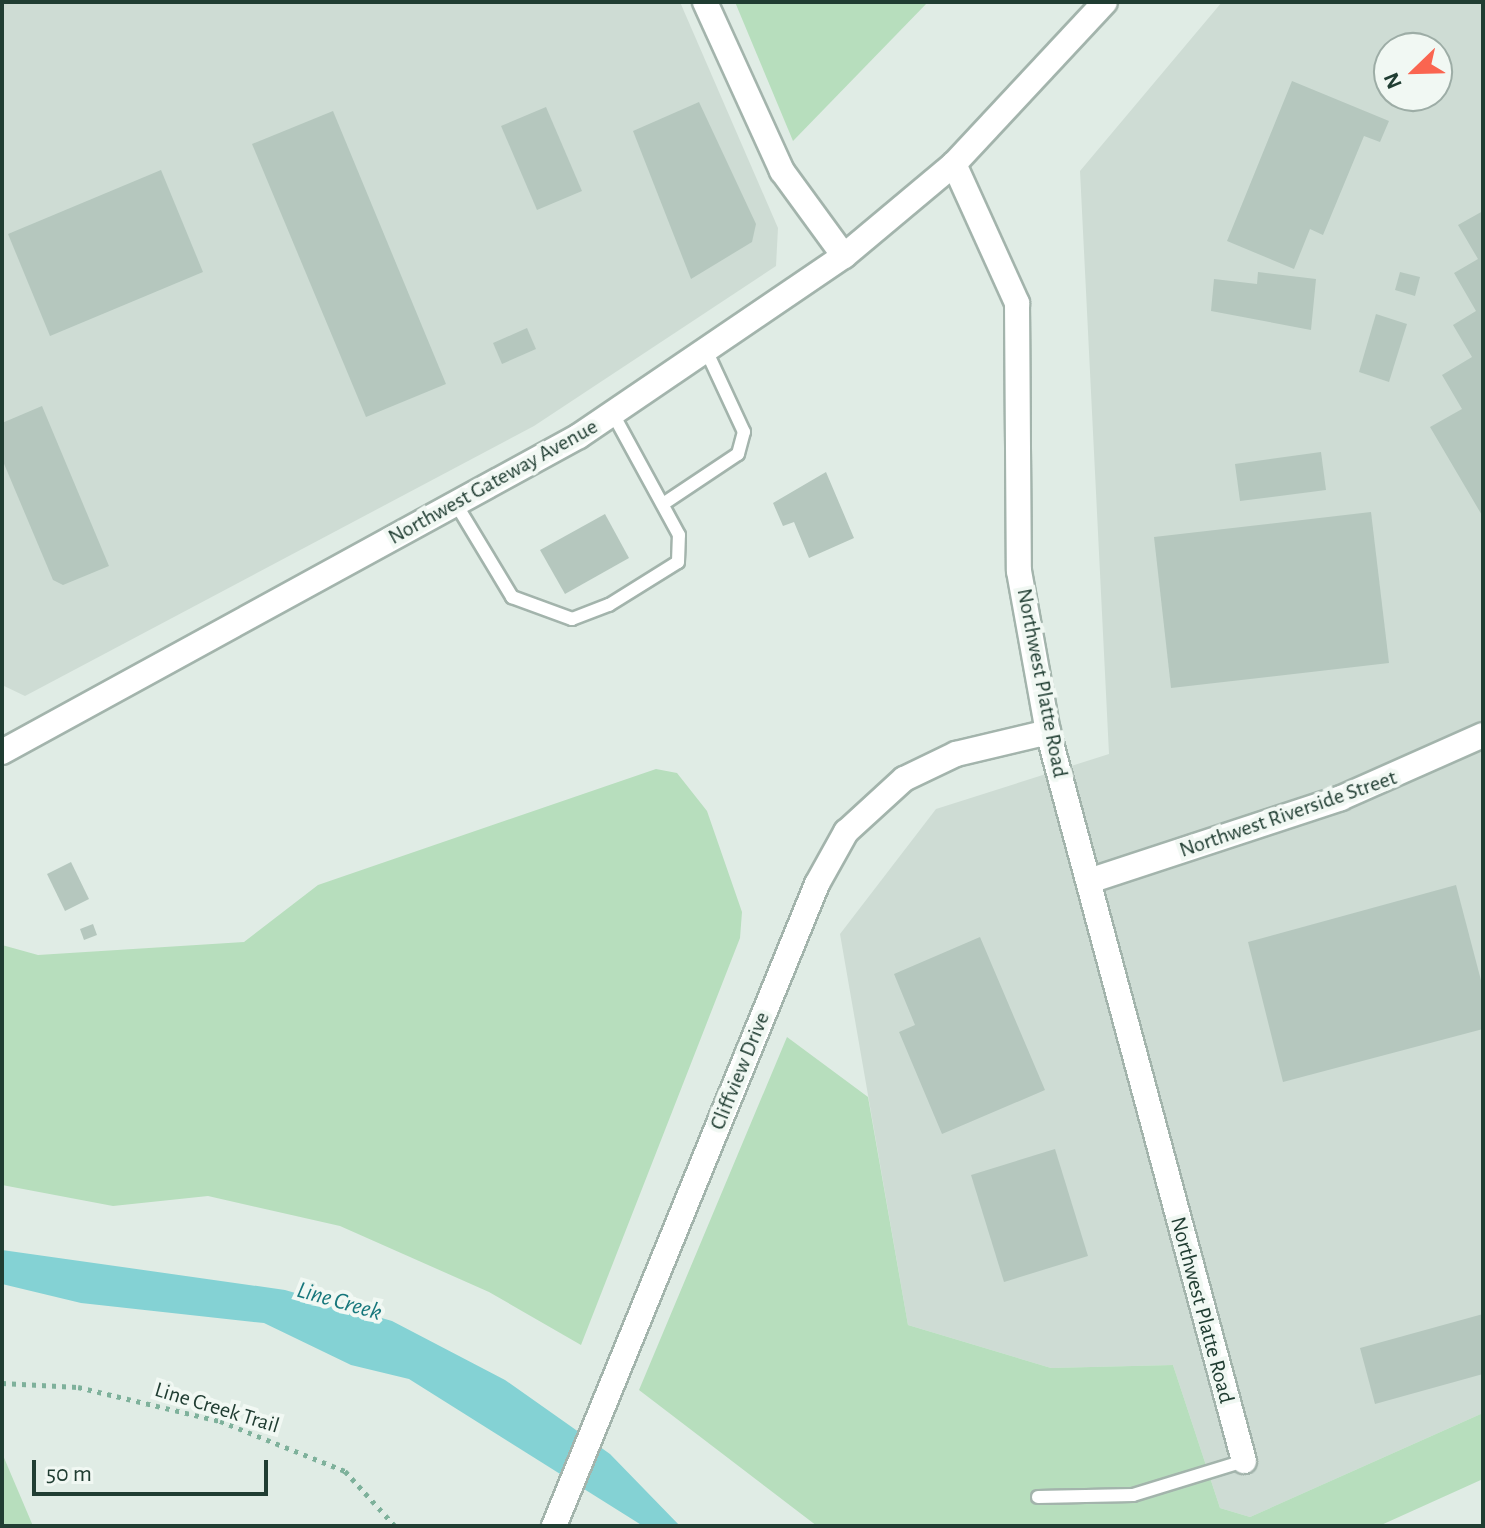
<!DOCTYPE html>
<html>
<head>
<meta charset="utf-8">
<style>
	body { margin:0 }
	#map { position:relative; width:1485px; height:1528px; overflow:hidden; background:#e0ece5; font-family:"Alegreya Sans",sans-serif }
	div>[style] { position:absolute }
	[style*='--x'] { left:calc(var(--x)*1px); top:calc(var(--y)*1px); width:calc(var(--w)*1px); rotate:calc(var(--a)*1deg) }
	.built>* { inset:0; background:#cedcd4 }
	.green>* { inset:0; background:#b7debd }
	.water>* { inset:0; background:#84d2d4 }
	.building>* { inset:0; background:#b5c7be }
	.path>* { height:5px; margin-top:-2.5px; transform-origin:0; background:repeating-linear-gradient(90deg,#7eb19b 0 4px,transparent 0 10px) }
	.roads { filter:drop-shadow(2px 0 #a3b4ac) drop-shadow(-2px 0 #a3b4ac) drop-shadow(0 2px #a3b4ac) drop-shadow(0 -2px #a3b4ac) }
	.lane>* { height:12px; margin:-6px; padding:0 6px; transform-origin:6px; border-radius:6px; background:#fff }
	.street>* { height:24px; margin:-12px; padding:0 12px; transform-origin:12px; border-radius:12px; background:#fff }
	.secondary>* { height:24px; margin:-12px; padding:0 12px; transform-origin:12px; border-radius:12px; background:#fff }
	span { translate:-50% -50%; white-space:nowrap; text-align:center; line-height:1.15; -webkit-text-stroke:8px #f1f8f3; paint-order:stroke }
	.street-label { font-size:22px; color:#203d32 }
	.water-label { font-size:24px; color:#17777c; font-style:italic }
	.frame { position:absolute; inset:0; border:4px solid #203d32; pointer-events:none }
	.north { position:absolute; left:1373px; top:32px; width:80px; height:80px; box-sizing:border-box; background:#f1f8f3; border:2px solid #9dada6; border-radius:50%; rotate:247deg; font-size:22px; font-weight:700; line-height:32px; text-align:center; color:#203d32 }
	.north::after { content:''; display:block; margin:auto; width:28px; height:36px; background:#fa6550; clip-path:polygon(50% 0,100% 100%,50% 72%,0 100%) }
	.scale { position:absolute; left:32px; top:1460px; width:236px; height:36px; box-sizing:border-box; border:4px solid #203d32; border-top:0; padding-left:10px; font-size:24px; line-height:28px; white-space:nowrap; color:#203d32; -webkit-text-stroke:6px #f1f8f3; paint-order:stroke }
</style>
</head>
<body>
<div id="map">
	<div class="built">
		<i style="clip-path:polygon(2px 2px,680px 2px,778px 228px,776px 266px,534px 426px,25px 696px,2px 685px)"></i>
		<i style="clip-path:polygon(evenodd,1222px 2px,1483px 2px,1483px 1413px,1250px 1517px,1220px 1508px,1173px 1365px,1051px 1368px,908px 1325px,840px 934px,936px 809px,1109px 754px,1080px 171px,1222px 2px,1389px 48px,1437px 48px,1437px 96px,1389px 96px,1389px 48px)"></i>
	</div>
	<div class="green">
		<i style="clip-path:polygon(735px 2px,928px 2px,793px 141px)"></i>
		<i style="clip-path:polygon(656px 769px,677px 773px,707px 811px,742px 912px,740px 938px,581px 1345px,489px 1292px,340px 1226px,208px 1196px,113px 1206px,2px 1185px,2px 945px,38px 955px,244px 942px,318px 885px)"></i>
		<i style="clip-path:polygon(787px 1037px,868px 1097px,908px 1325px,1051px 1368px,1173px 1365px,1220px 1508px,1250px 1517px,1483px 1413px,1483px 1479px,1379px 1526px,817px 1526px,639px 1390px)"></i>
		<i style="clip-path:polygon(2px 1453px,33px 1526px,2px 1526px)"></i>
	</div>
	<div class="water">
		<i style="clip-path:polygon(2px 1250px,285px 1290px,392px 1321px,505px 1380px,610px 1454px,680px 1526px,643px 1526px,409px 1379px,351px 1365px,264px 1323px,81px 1303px,2px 1284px)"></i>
	</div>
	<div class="building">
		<i style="clip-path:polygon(1292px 81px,1389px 121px,1380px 142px,1364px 136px,1323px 235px,1310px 229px,1294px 269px,1227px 241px)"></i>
		<i style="clip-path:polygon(699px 102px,756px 224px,752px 242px,691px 279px,633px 131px)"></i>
		<i style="clip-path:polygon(546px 107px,582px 191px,537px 210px,501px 126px)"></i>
		<i style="clip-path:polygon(333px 111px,446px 384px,366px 417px,252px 144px)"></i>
		<i style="clip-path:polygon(161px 170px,203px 272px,50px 336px,8px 234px)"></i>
		<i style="clip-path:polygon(1483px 211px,1483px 517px,1430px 427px,1462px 409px,1442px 375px,1472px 357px,1453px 325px,1476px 311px,1454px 273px,1478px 259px,1458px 225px)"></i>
		<i style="clip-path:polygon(1258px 272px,1316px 279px,1311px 330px,1211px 311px,1214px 279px,1257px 284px)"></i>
		<i style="clip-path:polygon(1400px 272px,1420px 277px,1415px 296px,1395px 290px)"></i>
		<i style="clip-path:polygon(1376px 314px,1407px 324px,1389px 382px,1359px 372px)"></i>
		<i style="clip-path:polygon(527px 328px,536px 349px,502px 364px,493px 343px)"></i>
		<i style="clip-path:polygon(42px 406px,109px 566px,63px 585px,53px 580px,2px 459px,2px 423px)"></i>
		<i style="clip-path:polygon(1321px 452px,1326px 490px,1240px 501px,1235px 464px)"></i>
		<i style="clip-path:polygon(826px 472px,854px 538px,809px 558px,794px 522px,783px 526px,773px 503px)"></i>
		<i style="clip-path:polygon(1371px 512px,1389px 663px,1171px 688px,1154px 537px)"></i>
		<i style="clip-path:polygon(605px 514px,629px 558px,565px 594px,540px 550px)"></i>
		<i style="clip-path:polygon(71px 862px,89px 899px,65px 911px,47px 874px)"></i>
		<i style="clip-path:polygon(1456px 885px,1483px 988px,1483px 1029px,1283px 1082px,1248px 942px)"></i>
		<i style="clip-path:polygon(93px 924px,97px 935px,84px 940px,80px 929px)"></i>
		<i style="clip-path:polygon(980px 937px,1045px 1090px,942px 1134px,899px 1032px,915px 1025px,894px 974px)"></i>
		<i style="clip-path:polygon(1055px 1149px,1088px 1256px,1004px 1282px,971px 1175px)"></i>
		<i style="clip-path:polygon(1483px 1314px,1483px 1374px,1375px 1404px,1360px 1348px)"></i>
	</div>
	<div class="path">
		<i style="--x:2;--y:1383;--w:76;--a:3"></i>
		<i style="--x:78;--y:1387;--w:146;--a:13.5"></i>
		<i style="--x:220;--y:1421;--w:135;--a:21.8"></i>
		<i style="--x:345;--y:1471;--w:74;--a:47.7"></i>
	</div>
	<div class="roads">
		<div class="lane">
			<i style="--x:456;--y:504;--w:109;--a:58.9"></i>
			<i style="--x:512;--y:597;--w:64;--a:20.1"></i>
			<i style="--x:572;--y:619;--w:40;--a:-21"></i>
			<i style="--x:609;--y:605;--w:81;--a:-31.9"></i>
			<i style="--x:678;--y:562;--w:27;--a:-88"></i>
			<i style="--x:679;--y:535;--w:138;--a:-118.6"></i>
			<i style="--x:663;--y:504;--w:90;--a:-33.7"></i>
			<i style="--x:738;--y:454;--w:23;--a:-75"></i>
			<i style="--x:744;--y:432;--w:90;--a:-114.9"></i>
			<i style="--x:1038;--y:1497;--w:95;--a:-1.2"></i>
			<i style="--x:1133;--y:1495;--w:116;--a:-17"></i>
		</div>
		<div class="street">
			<i style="--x:705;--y:2;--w:186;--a:65.5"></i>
			<i style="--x:782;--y:171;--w:105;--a:53.9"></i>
			<i style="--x:954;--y:164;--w:153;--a:65.6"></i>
			<i style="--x:1017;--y:303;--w:268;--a:89.6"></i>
			<i style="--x:1019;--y:571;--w:164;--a:79.8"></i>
			<i style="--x:1048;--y:732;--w:755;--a:74.95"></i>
			<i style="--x:1089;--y:881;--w:265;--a:-18.2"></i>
			<i style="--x:1341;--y:798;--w:155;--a:-23.9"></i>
			<i style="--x:554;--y:1526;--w:694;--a:-67.72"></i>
			<i style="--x:817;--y:884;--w:60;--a:-60.9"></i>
			<i style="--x:846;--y:832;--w:79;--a:-42.4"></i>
			<i style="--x:904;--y:779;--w:58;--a:-25.7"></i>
			<i style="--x:956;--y:754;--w:95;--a:-13.4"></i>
		</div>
		<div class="secondary">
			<i style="--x:2;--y:752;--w:658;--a:-28.71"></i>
			<i style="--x:579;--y:436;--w:320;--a:-34.2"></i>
			<i style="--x:844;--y:256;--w:143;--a:-39.9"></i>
			<i style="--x:954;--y:164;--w:221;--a:-47"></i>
		</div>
	</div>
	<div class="street-label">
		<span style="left:493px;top:482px;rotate:-29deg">Northwest Gateway Avenue</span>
		<span style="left:1042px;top:683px;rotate:79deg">Northwest Platte Road</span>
		<span style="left:1288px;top:814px;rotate:-19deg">Northwest Riverside Street</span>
		<span style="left:740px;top:1071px;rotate:-68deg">Cliffview Drive</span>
		<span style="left:1202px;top:1310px;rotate:75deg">Northwest Platte Road</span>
		<span style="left:217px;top:1408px;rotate:17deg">Line Creek Trail</span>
	</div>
	<div class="water-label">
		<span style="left:339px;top:1302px;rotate:16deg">Line Creek</span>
	</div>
	<div class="frame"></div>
	<div class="north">N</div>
	<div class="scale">50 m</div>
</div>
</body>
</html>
